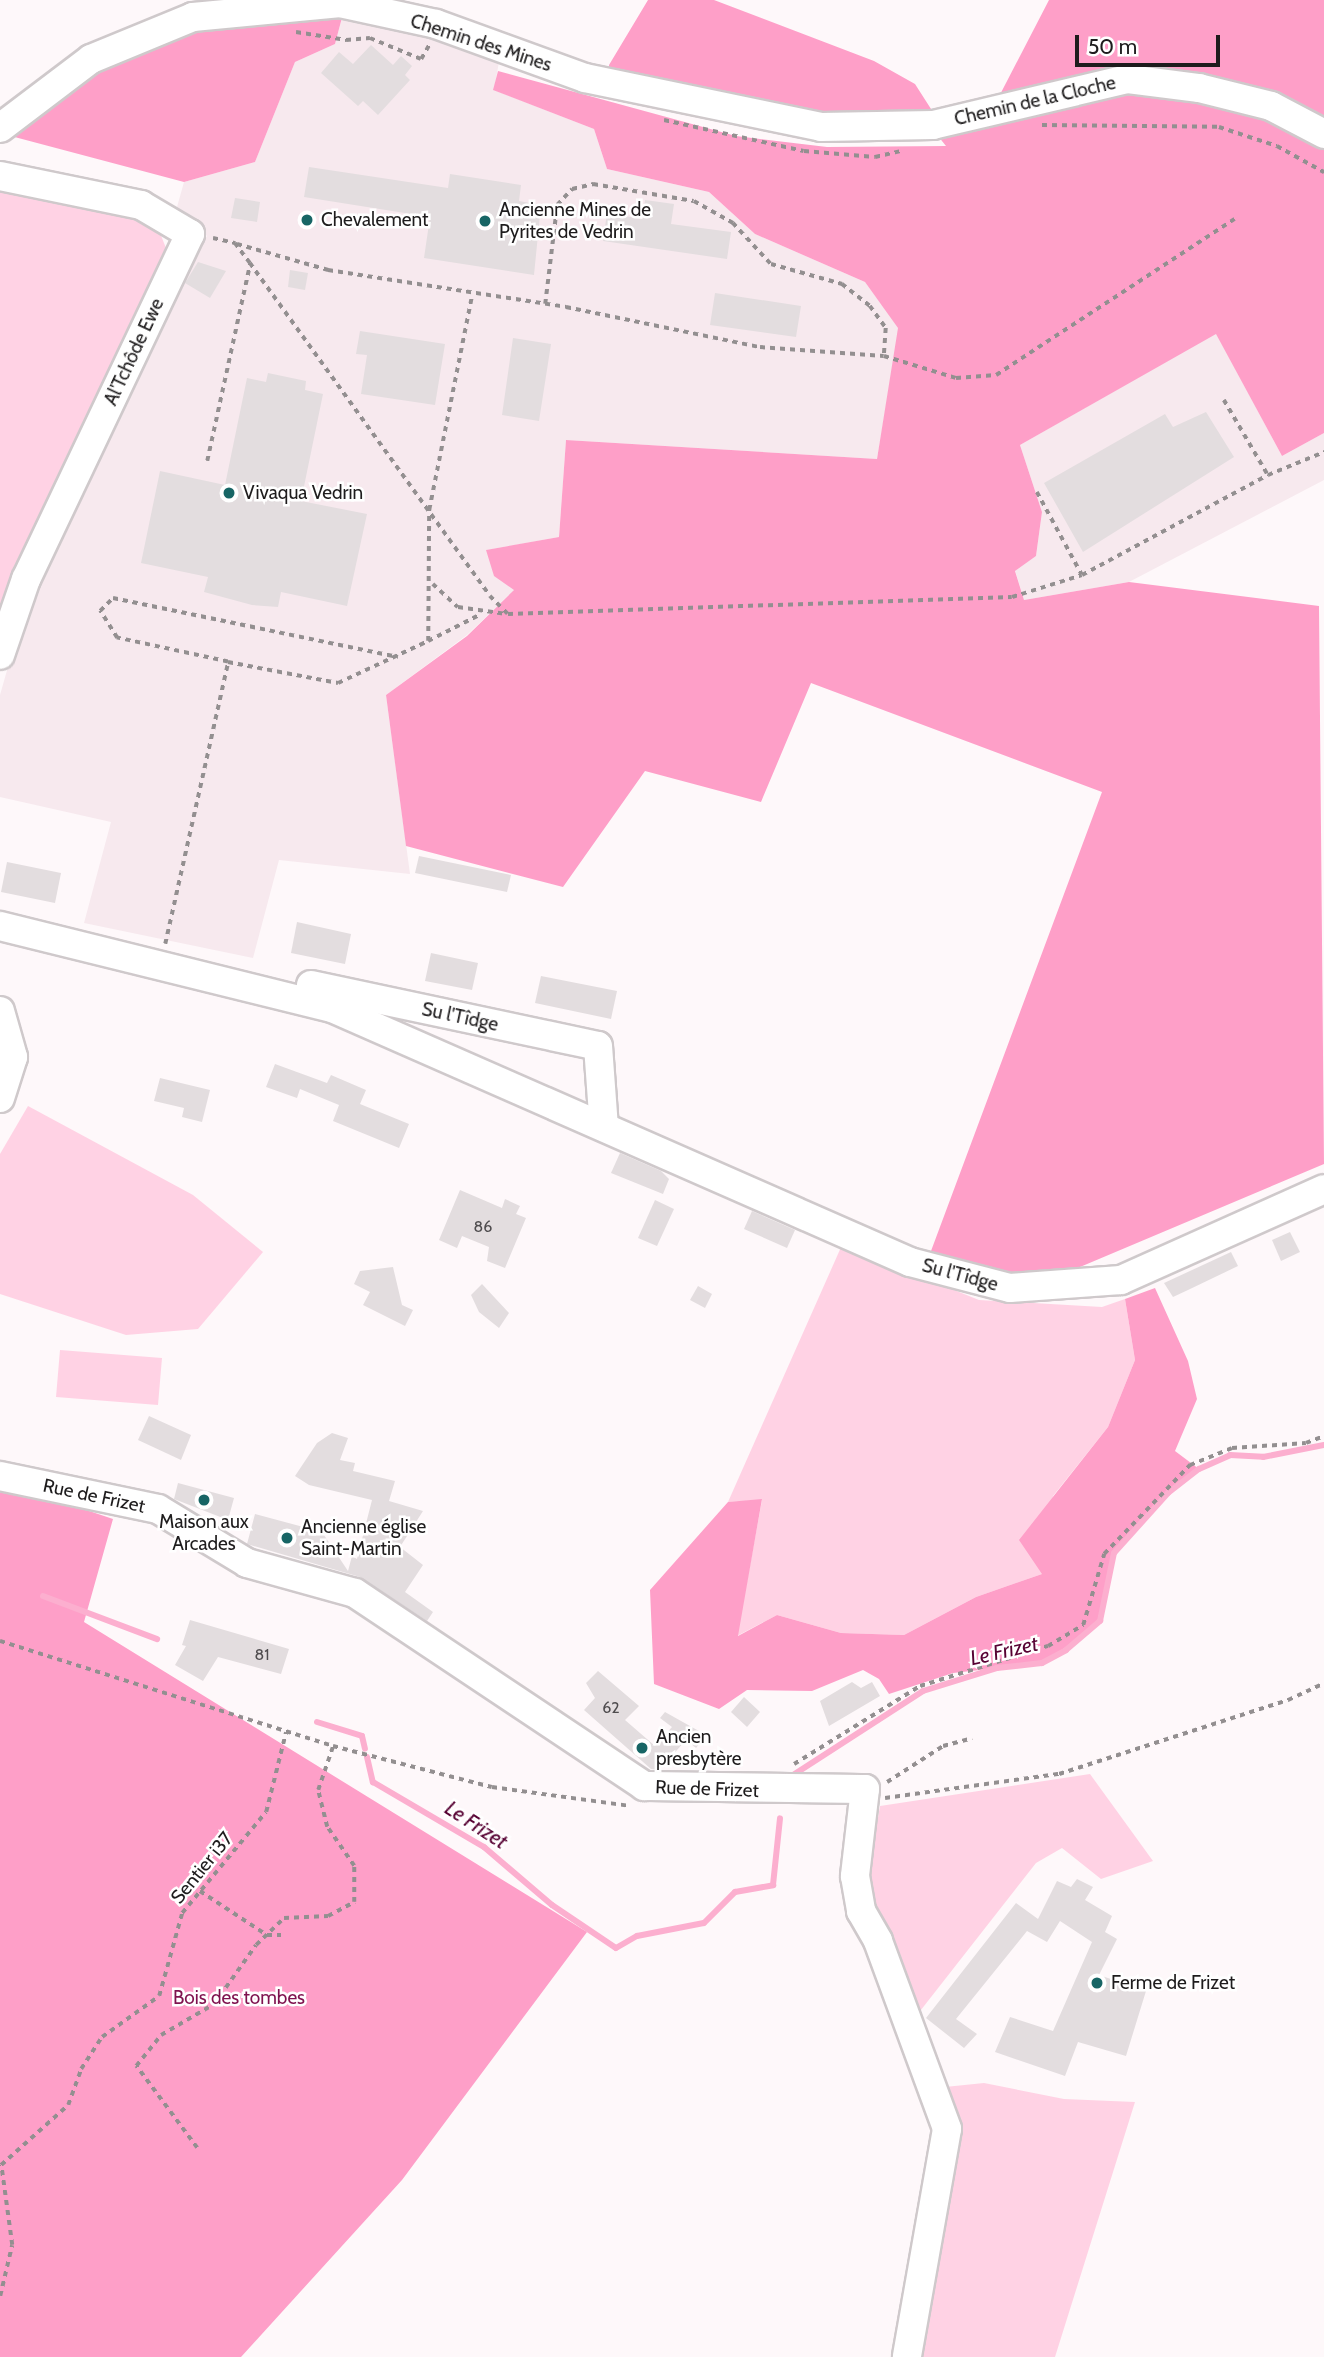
<!DOCTYPE html>
<html>
<head>
<meta charset="utf-8">
<style>
	body { margin:0 }
	#map { position:relative; width:1324px; height:2357px; overflow:hidden; background:#fef8fa; font-family:Cabin,sans-serif }
	div>[style] { position:absolute }
	[style*='--x'] { left:calc(var(--x)*1px); top:calc(var(--y)*1px); width:calc(var(--w)*1px); rotate:calc(var(--a)*1deg) }
	.built>* { inset:0; background:#f7e9ee }
	.green>* { inset:0; background:#ffd2e4 }
	.forest>* { inset:0; background:#fe9fc8 }
	.stream>* { height:6px; margin:-3px; padding:0 3px; transform-origin:3px; border-radius:3px; background:#fcafcf }
	.building>* { inset:0; background:#e3dddf }
	.path>* { height:3.5px; margin-top:-1.75px; transform-origin:0; background:repeating-linear-gradient(90deg,#938f90 0 5px,transparent 0 10px) }
	.roads { filter:drop-shadow(2px 0 #cfc9cb) drop-shadow(-2px 0 #cfc9cb) drop-shadow(0 2px #cfc9cb) drop-shadow(0 -2px #cfc9cb) }
	.minor>* { height:28px; margin:-14px; padding:0 14px; transform-origin:14px; border-radius:14px; background:#fff }
	.dots>* { width:19px; height:19px; translate:-50% -50%; box-sizing:border-box; border:4px solid #fff; border-radius:50% }
	span { translate:-50% -50%; white-space:nowrap; text-align:center; line-height:1.15; -webkit-text-stroke:5px #fff; paint-order:stroke }
	.number-label { font-size:16px; color:#4f4c4e }
	.number-label span { -webkit-text-stroke-width:0 }
	.street-label { font-size:19px; color:#1e1c1d }
	.poi-label { font-size:19px; color:#1e1c1d }
	.left { translate:0 -50%; text-align:left }
	.park-label { font-size:19px; color:#7f124f }
	.water-label { font-size:21px; color:#570233; font-style:italic }
	.scale { position:absolute; left:1075px; top:35px; width:145px; height:32px; box-sizing:border-box; border:4px solid #1e1c1d; border-top:0; padding-left:9px; font-size:21px; line-height:24px; white-space:nowrap; color:#1e1c1d; -webkit-text-stroke:5px #fff; paint-order:stroke }
</style>
</head>
<body>
<div id="map">
	<div class="built">
		<i style="clip-path:polygon(344px 10px,500px 56px,494px 90px,594px 129px,607px 169px,709px 192px,755px 234px,865px 282px,899px 328px,877px 459px,566px 440px,559px 537px,487px 550px,515px 589px,467px 635px,386px 695px,410px 874px,279px 860px,253px 958px,84px 923px,111px 822px,0 797px,0 695px,31px 586px,169px 290px,207px 236px,177px 207px,184px 182px,255px 162px,295px 62px,335px 44px)"></i>
		<i style="clip-path:polygon(1216px 333px,1282px 456px,1324px 433px,1324px 480px,1129px 582px,1024px 600px,1015px 570px,1036px 556px,1042px 512px,1020px 445px)"></i>
	</div>
	<div class="green">
		<i style="clip-path:polygon(0 185px,116px 210px,158px 228px,170px 258px,0 633px)"></i>
		<i style="clip-path:polygon(28px 1106px,193px 1195px,263px 1252px,198px 1329px,126px 1335px,0 1294px,0 1154px)"></i>
		<i style="clip-path:polygon(842px 1245px,979px 1300px,1102px 1307px,1125px 1299px,1135px 1360px,1108px 1427px,1053px 1496px,1042px 1574px,976px 1597px,904px 1635px,841px 1633px,777px 1615px,737px 1636px,762px 1500px,728px 1502px)"></i>
		<i style="clip-path:polygon(60px 1350px,162px 1358px,158px 1405px,56px 1397px)"></i>
		<i style="clip-path:polygon(1090px 1774px,1153px 1861px,1101px 1879px,1062px 1848px,1036px 1863px,917px 2015px,866px 1888px,880px 1806px)"></i>
		<i style="clip-path:polygon(984px 2083px,1064px 2099px,1135px 2102px,1055px 2357px,917px 2357px,945px 2087px)"></i>
	</div>
	<div class="forest">
		<i style="clip-path:polygon(648px 0,714px 0,874px 61px,915px 84px,940px 123px,991px 112px,1049px 0,1324px 0,1324px 433px,1282px 456px,1216px 334px,1020px 445px,1042px 512px,1036px 556px,1015px 571px,1024px 600px,1129px 582px,1319px 606px,1324px 1164px,1080px 1267px,1018px 1280px,931px 1251px,1102px 792px,811px 683px,761px 802px,645px 771px,563px 887px,406px 846px,386px 695px,467px 636px,514px 590px,494px 576px,486px 550px,559px 537px,566px 440px,877px 459px,898px 328px,865px 282px,755px 234px,709px 192px,607px 169px,594px 129px,493px 90px,498px 71px,736px 136px,827px 147px,946px 146px,922px 116px,895px 119px,808px 110px,609px 82px,609px 65px)"></i>
		<i style="clip-path:polygon(344px 10px,335px 44px,295px 62px,255px 162px,184px 182px,7px 135px,95px 65px,194px 26px)"></i>
		<i style="clip-path:polygon(1155px 1288px,1188px 1361px,1197px 1399px,1175px 1451px,1199px 1469px,1168px 1493px,1114px 1553px,1096px 1627px,1042px 1663px,953px 1673px,889px 1694px,879px 1679px,863px 1670px,812px 1691px,747px 1690px,719px 1709px,654px 1684px,650px 1590px,728px 1502px,762px 1499px,738px 1636px,777px 1615px,841px 1633px,904px 1635px,976px 1597px,1042px 1574px,1019px 1540px,1108px 1427px,1135px 1360px,1125px 1299px)"></i>
		<i style="clip-path:polygon(0 1481px,113px 1519px,84px 1622px,587px 1932px,402px 2180px,241px 2357px,0 2357px)"></i>
	</div>
	<div class="stream">
		<i style="--x:43;--y:1596;--w:122;--a:20.7"></i>
		<i style="--x:317;--y:1722;--w:47;--a:17.3"></i>
		<i style="--x:362;--y:1736;--w:13;--a:77"></i>
		<i style="--x:367;--y:1757;--w:26;--a:77"></i>
		<i style="--x:373;--y:1782;--w:129;--a:30.4"></i>
		<i style="--x:484;--y:1847;--w:89;--a:40.5"></i>
		<i style="--x:552;--y:1905;--w:77;--a:33.9"></i>
		<i style="--x:616;--y:1948;--w:24;--a:-30"></i>
		<i style="--x:637;--y:1936;--w:68;--a:-11"></i>
		<i style="--x:704;--y:1923;--w:44;--a:-45"></i>
		<i style="--x:735;--y:1892;--w:39;--a:-10"></i>
		<i style="--x:773;--y:1885;--w:67;--a:-84"></i>
		<i style="--x:790;--y:1777;--w:158;--a:-32.9"></i>
		<i style="--x:923;--y:1691;--w:77;--a:-17.3"></i>
		<i style="--x:997;--y:1668;--w:45;--a:-6.3"></i>
		<i style="--x:1042;--y:1663;--w:27;--a:-28"></i>
		<i style="--x:1066;--y:1650;--w:45;--a:-40.5"></i>
		<i style="--x:1100;--y:1621;--w:69;--a:-78.4"></i>
		<i style="--x:1114;--y:1553;--w:81;--a:-48"></i>
		<i style="--x:1168;--y:1493;--w:39;--a:-38"></i>
		<i style="--x:1199;--y:1469;--w:34;--a:-24"></i>
		<i style="--x:1230;--y:1455;--w:33;--a:3"></i>
		<i style="--x:1263;--y:1457;--w:62;--a:-11.1"></i>
	</div>
	<div class="building">
		<i style="clip-path:polygon(371px 45px,393px 65px,401px 56px,412px 66px,405px 75px,410px 80px,378px 115px,363px 101px,358px 106px,321px 73px,339px 52px,353px 64px)"></i>
		<i style="clip-path:polygon(309px 167px,448px 188px,450px 174px,521px 185px,519px 201px,541px 205px,534px 275px,424px 258px,430px 217px,304px 197px)"></i>
		<i style="clip-path:polygon(235px 198px,260px 202px,257px 222px,231px 218px)"></i>
		<i style="clip-path:polygon(645px 200px,674px 204px,671px 224px,731px 232px,727px 259px,603px 241px,607px 213px,642px 219px)"></i>
		<i style="clip-path:polygon(198px 262px,226px 271px,210px 298px,185px 283px)"></i>
		<i style="clip-path:polygon(290px 270px,308px 273px,305px 290px,288px 287px)"></i>
		<i style="clip-path:polygon(715px 293px,801px 306px,796px 337px,710px 325px)"></i>
		<i style="clip-path:polygon(360px 331px,445px 344px,435px 405px,361px 394px,367px 355px,356px 354px)"></i>
		<i style="clip-path:polygon(513px 338px,551px 344px,539px 421px,502px 415px)"></i>
		<i style="clip-path:polygon(268px 373px,306px 381px,305px 390px,323px 394px,301px 501px,367px 514px,347px 606px,281px 592px,278px 607px,252px 605px,204px 592px,208px 577px,141px 563px,160px 471px,225px 485px,247px 378px,266px 382px)"></i>
		<i style="clip-path:polygon(1206px 412px,1234px 457px,1083px 552px,1044px 483px,1165px 414px,1173px 427px)"></i>
		<i style="clip-path:polygon(419px 856px,511px 875px,507px 892px,415px 873px)"></i>
		<i style="clip-path:polygon(7px 862px,61px 873px,55px 903px,1px 892px)"></i>
		<i style="clip-path:polygon(297px 922px,351px 934px,345px 964px,291px 953px)"></i>
		<i style="clip-path:polygon(431px 953px,478px 963px,472px 990px,425px 981px)"></i>
		<i style="clip-path:polygon(541px 976px,617px 991px,611px 1019px,535px 1003px)"></i>
		<i style="clip-path:polygon(275px 1064px,327px 1083px,331px 1075px,366px 1090px,360px 1104px,409px 1124px,399px 1148px,333px 1121px,339px 1105px,300px 1089px,297px 1098px,266px 1087px)"></i>
		<i style="clip-path:polygon(160px 1078px,210px 1090px,202px 1122px,182px 1117px,184px 1108px,154px 1101px)"></i>
		<i style="clip-path:polygon(620px 1153px,661px 1171px,669px 1179px,663px 1194px,611px 1173px)"></i>
		<i style="clip-path:polygon(460px 1190px,502px 1208px,505px 1199px,520px 1206px,516px 1214px,526px 1218px,505px 1268px,487px 1261px,489px 1247px,462px 1236px,457px 1248px,439px 1240px)"></i>
		<i style="clip-path:polygon(655px 1200px,674px 1209px,657px 1246px,638px 1238px)"></i>
		<i style="clip-path:polygon(752px 1211px,795px 1230px,787px 1248px,744px 1229px)"></i>
		<i style="clip-path:polygon(1290px 1232px,1300px 1252px,1281px 1261px,1272px 1240px)"></i>
		<i style="clip-path:polygon(1231px 1252px,1238px 1266px,1188px 1290px,1173px 1297px,1164px 1283px)"></i>
		<i style="clip-path:polygon(393px 1267px,402px 1305px,413px 1310px,405px 1326px,363px 1305px,370px 1292px,354px 1284px,360px 1271px)"></i>
		<i style="clip-path:polygon(482px 1284px,509px 1313px,499px 1328px,479px 1312px,471px 1295px)"></i>
		<i style="clip-path:polygon(698px 1286px,712px 1294px,705px 1308px,690px 1300px)"></i>
		<i style="clip-path:polygon(149px 1416px,191px 1435px,181px 1460px,138px 1440px)"></i>
		<i style="clip-path:polygon(332px 1433px,348px 1438px,340px 1460px,355px 1463px,353px 1471px,395px 1481px,389px 1501px,423px 1511px,400px 1547px,423px 1565px,405px 1592px,433px 1612px,427px 1621px,360px 1577px,247px 1544px,255px 1514px,322px 1532px,348px 1571px,352px 1556px,357px 1559px,372px 1500px,309px 1485px,295px 1476px,317px 1443px)"></i>
		<i style="clip-path:polygon(178px 1483px,234px 1498px,228px 1520px,174px 1499px)"></i>
		<i style="clip-path:polygon(190px 1620px,289px 1649px,281px 1674px,218px 1657px,203px 1681px,175px 1665px,186px 1646px,182px 1645px)"></i>
		<i style="clip-path:polygon(598px 1671px,639px 1706px,625px 1720px,655px 1746px,672px 1727px,660px 1718px,665px 1712px,706px 1735px,696px 1748px,686px 1740px,659px 1770px,651px 1769px,584px 1710px,595px 1698px,586px 1683px)"></i>
		<i style="clip-path:polygon(852px 1682px,861px 1688px,872px 1682px,880px 1696px,829px 1726px,820px 1701px)"></i>
		<i style="clip-path:polygon(744px 1697px,760px 1712px,747px 1727px,731px 1712px)"></i>
		<i style="clip-path:polygon(1077px 1879px,1093px 1887px,1085px 1900px,1112px 1916px,1105px 1932px,1117px 1939px,1099px 1975px,1146px 1991px,1126px 2056px,1078px 2042px,1065px 2076px,995px 2052px,1010px 2017px,1053px 2031px,1092px 1942px,1060px 1921px,1047px 1942px,1027px 1931px,956px 2019px,977px 2034px,964px 2048px,926px 2018px,1016px 1903px,1038px 1919px,1057px 1881px,1071px 1887px)"></i>
	</div>
	<div class="path">
		<i style="--x:296;--y:32;--w:51;--a:9.1"></i>
		<i style="--x:346;--y:40;--w:24;--a:-5"></i>
		<i style="--x:370;--y:38;--w:55;--a:22.4"></i>
		<i style="--x:421;--y:59;--w:16;--a:-60"></i>
		<i style="--x:664;--y:120;--w:143;--a:12.5"></i>
		<i style="--x:804;--y:151;--w:71;--a:4.8"></i>
		<i style="--x:875;--y:157;--w:27;--a:-13"></i>
		<i style="--x:1042;--y:125;--w:177;--a:0.6"></i>
		<i style="--x:1219;--y:127;--w:61;--a:18.1"></i>
		<i style="--x:1277;--y:146;--w:54;--a:29"></i>
		<i style="--x:213;--y:238;--w:23;--a:13"></i>
		<i style="--x:235;--y:243;--w:25;--a:53"></i>
		<i style="--x:250;--y:263;--w:410;--a:54.2"></i>
		<i style="--x:490;--y:596;--w:25;--a:45"></i>
		<i style="--x:508;--y:614;--w:504;--a:-1.93"></i>
		<i style="--x:1012;--y:597;--w:73;--a:-17.4"></i>
		<i style="--x:1082;--y:575;--w:211;--a:-28.3"></i>
		<i style="--x:1268;--y:475;--w:61;--a:-22.3"></i>
		<i style="--x:237;--y:244;--w:95;--a:15.9"></i>
		<i style="--x:328;--y:270;--w:241;--a:8.8"></i>
		<i style="--x:566;--y:307;--w:198;--a:11.7"></i>
		<i style="--x:760;--y:347;--w:124;--a:4.2"></i>
		<i style="--x:884;--y:356;--w:75;--a:17"></i>
		<i style="--x:956;--y:378;--w:40;--a:-4.3"></i>
		<i style="--x:996;--y:375;--w:285;--a:-33.2"></i>
		<i style="--x:545;--y:304;--w:100;--a:-83.1"></i>
		<i style="--x:557;--y:205;--w:22;--a:-47"></i>
		<i style="--x:572;--y:189;--w:22;--a:-13"></i>
		<i style="--x:593;--y:184;--w:102;--a:9.6"></i>
		<i style="--x:694;--y:201;--w:45;--a:29.4"></i>
		<i style="--x:733;--y:223;--w:56;--a:47.2"></i>
		<i style="--x:771;--y:264;--w:74;--a:15.7"></i>
		<i style="--x:842;--y:284;--w:36;--a:38"></i>
		<i style="--x:870;--y:306;--w:27;--a:54"></i>
		<i style="--x:886;--y:328;--w:28;--a:94"></i>
		<i style="--x:1224;--y:400;--w:87;--a:59.6"></i>
		<i style="--x:207;--y:461;--w:203;--a:-77.7"></i>
		<i style="--x:1037;--y:492;--w:94;--a:61.5"></i>
		<i style="--x:433;--y:584;--w:34;--a:43"></i>
		<i style="--x:458;--y:607;--w:49;--a:8.3"></i>
		<i style="--x:428;--y:641;--w:57;--a:-27"></i>
		<i style="--x:228;--y:662;--w:114;--a:-167.8"></i>
		<i style="--x:117;--y:638;--w:32;--a:-122"></i>
		<i style="--x:100;--y:611;--w:18;--a:-45"></i>
		<i style="--x:113;--y:598;--w:291;--a:11.7"></i>
		<i style="--x:165;--y:944;--w:289;--a:-77.4"></i>
		<i style="--x:228;--y:662;--w:112;--a:10.8"></i>
		<i style="--x:338;--y:683;--w:99;--a:-25"></i>
		<i style="--x:428;--y:641;--w:131;--a:-89.6"></i>
		<i style="--x:429;--y:510;--w:219;--a:-78.7"></i>
		<i style="--x:0;--y:1641;--w:349;--a:17.5"></i>
		<i style="--x:333;--y:1746;--w:164;--a:14.5"></i>
		<i style="--x:492;--y:1787;--w:139;--a:7.8"></i>
		<i style="--x:794;--y:1764;--w:148;--a:-31.8"></i>
		<i style="--x:920;--y:1686;--w:134;--a:-17.4"></i>
		<i style="--x:1048;--y:1646;--w:41;--a:-31"></i>
		<i style="--x:1083;--y:1625;--w:74;--a:-73.5"></i>
		<i style="--x:1104;--y:1554;--w:124;--a:-46"></i>
		<i style="--x:1190;--y:1465;--w:45;--a:-22"></i>
		<i style="--x:1232;--y:1448;--w:74;--a:-3.9"></i>
		<i style="--x:1306;--y:1443;--w:19;--a:-21"></i>
		<i style="--x:887;--y:1782;--w:67;--a:-32.7"></i>
		<i style="--x:943;--y:1746;--w:30;--a:-15"></i>
		<i style="--x:885;--y:1798;--w:176;--a:-7.9"></i>
		<i style="--x:1059;--y:1774;--w:241;--a:-17.9"></i>
		<i style="--x:1288;--y:1700;--w:40;--a:-25"></i>
		<i style="--x:200;--y:1891;--w:80;--a:33.3"></i>
		<i style="--x:267;--y:1935;--w:14;--a:0"></i>
		<i style="--x:197;--y:2148;--w:102;--a:-126.6"></i>
		<i style="--x:136;--y:2066;--w:40;--a:-51"></i>
		<i style="--x:161;--y:2035;--w:61;--a:-30.3"></i>
		<i style="--x:214;--y:2004;--w:72;--a:-54.6"></i>
		<i style="--x:256;--y:1945;--w:39;--a:-44"></i>
		<i style="--x:284;--y:1918;--w:44;--a:-2.6"></i>
		<i style="--x:328;--y:1916;--w:30;--a:-28"></i>
		<i style="--x:354;--y:1902;--w:36;--a:-90"></i>
		<i style="--x:354;--y:1866;--w:47;--a:-124.7"></i>
		<i style="--x:327;--y:1827;--w:38;--a:-104"></i>
		<i style="--x:318;--y:1790;--w:46;--a:-71.2"></i>
		<i style="--x:0;--y:2296;--w:52;--a:-76.8"></i>
		<i style="--x:12;--y:2245;--w:81;--a:-97.8"></i>
		<i style="--x:1;--y:2165;--w:90;--a:-41.8"></i>
		<i style="--x:68;--y:2105;--w:38;--a:-70"></i>
		<i style="--x:81;--y:2069;--w:38;--a:-57"></i>
		<i style="--x:102;--y:2037;--w:70;--a:-35.7"></i>
		<i style="--x:159;--y:1996;--w:86;--a:-74.5"></i>
		<i style="--x:182;--y:1913;--w:131;--a:-50.3"></i>
		<i style="--x:266;--y:1812;--w:82;--a:-76"></i>
	</div>
	<div class="roads">
		<div class="minor">
			<i style="--x:0;--y:128;--w:114;--a:-37.2"></i>
			<i style="--x:91;--y:59;--w:110;--a:-22.4"></i>
			<i style="--x:193;--y:17;--w:148;--a:-5.4"></i>
			<i style="--x:340;--y:3;--w:98;--a:12.3"></i>
			<i style="--x:436;--y:24;--w:158;--a:19.9"></i>
			<i style="--x:585;--y:78;--w:241;--a:11.7"></i>
			<i style="--x:821;--y:127;--w:112;--a:-1"></i>
			<i style="--x:933;--y:125;--w:200;--a:-13.3"></i>
			<i style="--x:1128;--y:79;--w:72;--a:7.2"></i>
			<i style="--x:1199;--y:88;--w:74;--a:14"></i>
			<i style="--x:1271;--y:106;--w:60;--a:27.8"></i>
			<i style="--x:0;--y:176;--w:144;--a:11.6"></i>
			<i style="--x:141;--y:205;--w:57;--a:30.6"></i>
			<i style="--x:190;--y:234;--w:382;--a:115.4"></i>
			<i style="--x:26;--y:579;--w:80;--a:108.9"></i>
			<i style="--x:0;--y:926;--w:342;--a:13.9"></i>
			<i style="--x:332;--y:1008;--w:631;--a:23.72"></i>
			<i style="--x:910;--y:1262;--w:103;--a:14.6"></i>
			<i style="--x:1010;--y:1288;--w:111;--a:-4.1"></i>
			<i style="--x:1121;--y:1280;--w:222;--a:-24.1"></i>
			<i style="--x:311;--y:985;--w:293;--a:12"></i>
			<i style="--x:598;--y:1046;--w:81;--a:85.8"></i>
			<i style="--x:0;--y:1011;--w:48;--a:74.2"></i>
			<i style="--x:13;--y:1057;--w:43;--a:107.6"></i>
			<i style="--x:0;--y:1476;--w:161;--a:11.8"></i>
			<i style="--x:158;--y:1509;--w:104;--a:31.2"></i>
			<i style="--x:247;--y:1563;--w:112;--a:15.5"></i>
			<i style="--x:355;--y:1593;--w:348;--a:33.7"></i>
			<i style="--x:644;--y:1786;--w:221;--a:0.8"></i>
			<i style="--x:865;--y:1789;--w:88;--a:96.6"></i>
			<i style="--x:855;--y:1876;--w:36;--a:80"></i>
			<i style="--x:861;--y:1911;--w:34;--a:60"></i>
			<i style="--x:878;--y:1941;--w:200;--a:69.8"></i>
			<i style="--x:947;--y:2129;--w:231;--a:100"></i>
		</div>
	</div>
	<div class="dots">
		<i style="left:307px;top:220px;background:#176565"></i>
		<i style="left:485px;top:221px;background:#176565"></i>
		<i style="left:229px;top:493px;background:#176565"></i>
		<i style="left:204px;top:1500px;background:#176565"></i>
		<i style="left:287px;top:1538px;background:#176565"></i>
		<i style="left:642px;top:1748px;background:#176565"></i>
		<i style="left:1097px;top:1983px;background:#176565"></i>
	</div>
	<div class="number-label">
		<span style="left:483px;top:1227px">86</span>
		<span style="left:262px;top:1655px">81</span>
		<span style="left:611px;top:1708px">62</span>
	</div>
	<div class="street-label">
		<span style="left:481px;top:43px;rotate:18deg">Chemin des Mines</span>
		<span style="left:1035px;top:101px;rotate:-13deg">Chemin de la Cloche</span>
		<span style="left:134px;top:352px;rotate:-65deg">Al'Tchôde Ewe</span>
		<span style="left:460px;top:1017px;rotate:12deg">Su l'Tîdge</span>
		<span style="left:960px;top:1275px;rotate:15deg">Su l'Tîdge</span>
		<span style="left:94px;top:1496px;rotate:12deg">Rue de Frizet</span>
		<span style="left:707px;top:1789px;rotate:2deg">Rue de Frizet</span>
		<span style="left:202px;top:1868px;rotate:-51deg">Sentier i37</span>
	</div>
	<div class="poi-label">
		<span class="left" style="left:499px;top:221px">Ancienne Mines de<br>Pyrites de Vedrin</span>
		<span class="left" style="left:321px;top:220px">Chevalement</span>
		<span class="left" style="left:243px;top:493px">Vivaqua Vedrin</span>
		<span style="left:204px;top:1533px">Maison aux<br>Arcades</span>
		<span class="left" style="left:301px;top:1538px">Ancienne église<br>Saint-Martin</span>
		<span class="left" style="left:656px;top:1748px">Ancien<br>presbytère</span>
		<span class="left" style="left:1111px;top:1983px">Ferme de Frizet</span>
	</div>
	<div class="park-label">
		<span style="left:239px;top:1998px">Bois des tombes</span>
	</div>
	<div class="water-label">
		<span style="left:1004px;top:1651px;rotate:-13deg">Le Frizet</span>
		<span style="left:476px;top:1825px;rotate:33deg">Le Frizet</span>
	</div>
	<div class="scale">50 m</div>
</div>
</body>
</html>
